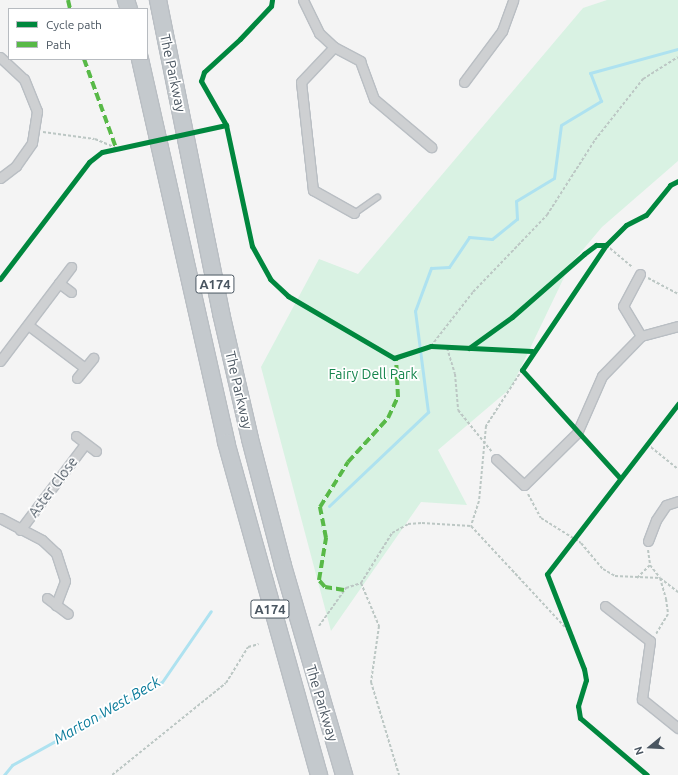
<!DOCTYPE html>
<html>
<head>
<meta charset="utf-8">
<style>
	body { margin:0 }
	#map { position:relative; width:678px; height:775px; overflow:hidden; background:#f4f4f4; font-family:Ubuntu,sans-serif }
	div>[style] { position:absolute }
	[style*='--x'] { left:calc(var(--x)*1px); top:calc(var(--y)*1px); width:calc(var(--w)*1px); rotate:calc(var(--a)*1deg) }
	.green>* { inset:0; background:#d9f2e3 }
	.stream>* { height:3px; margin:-1.5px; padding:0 1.5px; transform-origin:1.5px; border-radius:1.5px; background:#aee2f0 }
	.path>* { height:2px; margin-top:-1px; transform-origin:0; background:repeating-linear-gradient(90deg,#bcc7c4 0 3px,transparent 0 5px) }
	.roads { filter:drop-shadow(1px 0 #b9bec3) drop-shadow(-1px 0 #b9bec3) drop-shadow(0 1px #b9bec3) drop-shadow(0 -1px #b9bec3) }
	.service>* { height:4.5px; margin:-2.25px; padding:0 2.25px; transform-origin:2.25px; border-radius:2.25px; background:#ced0d2 }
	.minor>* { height:9px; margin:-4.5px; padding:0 4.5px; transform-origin:4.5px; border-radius:4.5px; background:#ced0d2 }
	.trunk>* { height:16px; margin:-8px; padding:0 8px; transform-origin:8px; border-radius:8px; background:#c4c9cd }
	.quiet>* { height:4px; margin-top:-2px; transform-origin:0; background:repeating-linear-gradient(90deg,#58b947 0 8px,transparent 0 12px) }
	.cycleway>* { height:5px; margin:-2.5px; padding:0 2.5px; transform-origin:2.5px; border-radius:2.5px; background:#00873e }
	span { translate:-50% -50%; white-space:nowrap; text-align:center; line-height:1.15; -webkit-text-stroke:3.5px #fff; paint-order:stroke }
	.shield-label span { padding:1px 3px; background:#fff; border:1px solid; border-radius:3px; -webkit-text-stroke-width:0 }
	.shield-label { font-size:13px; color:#4a5661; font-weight:700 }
	.street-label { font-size:14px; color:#4a5661 }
	.park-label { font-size:14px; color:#17864f }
	.water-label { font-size:15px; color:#0c7c9b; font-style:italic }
	.legend { position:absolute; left:8px; top:8px; width:140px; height:52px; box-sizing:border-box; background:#fff; border:1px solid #b7bbc0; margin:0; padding:5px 7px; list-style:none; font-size:12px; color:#4a5661 }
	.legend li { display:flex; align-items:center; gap:8px; height:20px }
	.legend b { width:20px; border:1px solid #b7bbc0 }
	.north { position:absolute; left:630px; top:727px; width:40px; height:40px; -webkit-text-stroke:3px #fff; paint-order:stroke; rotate:252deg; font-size:11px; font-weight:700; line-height:16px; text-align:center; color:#4a5661 }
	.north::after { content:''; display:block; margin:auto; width:14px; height:18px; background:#4a5661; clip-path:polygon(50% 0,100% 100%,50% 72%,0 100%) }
</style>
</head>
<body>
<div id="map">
	<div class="green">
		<i style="clip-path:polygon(607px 0,678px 0,678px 161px,602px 227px,570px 265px,511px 388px,438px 450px,467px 505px,421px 502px,331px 631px,261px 367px,319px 259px,358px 274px,583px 8px)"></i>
	</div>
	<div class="stream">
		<i style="--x:329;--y:506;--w:137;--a:-43.5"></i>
		<i style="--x:428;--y:412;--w:102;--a:-97.3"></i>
		<i style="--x:415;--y:311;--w:46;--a:-69.6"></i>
		<i style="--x:431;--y:268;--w:18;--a:-3"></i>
		<i style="--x:449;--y:267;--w:36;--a:-56"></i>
		<i style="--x:469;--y:237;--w:23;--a:5"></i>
		<i style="--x:492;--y:239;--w:32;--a:-39"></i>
		<i style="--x:517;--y:219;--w:18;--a:-93"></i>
		<i style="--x:516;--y:201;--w:44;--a:-31.2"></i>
		<i style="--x:554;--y:178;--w:53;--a:-82.5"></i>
		<i style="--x:561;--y:125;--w:47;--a:-31"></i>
		<i style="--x:601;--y:101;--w:30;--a:-111"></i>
		<i style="--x:590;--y:73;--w:91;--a:-15.3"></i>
		<i style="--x:4;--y:775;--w:13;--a:-51"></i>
		<i style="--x:12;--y:765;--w:171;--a:-29"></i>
		<i style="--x:162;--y:682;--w:86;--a:-55.4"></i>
	</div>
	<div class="path">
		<i style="--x:43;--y:132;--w:52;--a:7.7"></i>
		<i style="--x:95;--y:139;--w:23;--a:23"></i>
		<i style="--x:606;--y:245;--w:35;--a:40"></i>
		<i style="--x:648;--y:278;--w:34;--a:28"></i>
		<i style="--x:431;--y:346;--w:68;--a:-52.1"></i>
		<i style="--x:473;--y:292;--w:107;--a:-46.1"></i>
		<i style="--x:547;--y:215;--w:89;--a:-57.4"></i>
		<i style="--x:595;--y:140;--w:78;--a:-51.8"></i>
		<i style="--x:643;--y:79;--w:41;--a:-32.2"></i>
		<i style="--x:447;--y:348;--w:27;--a:73"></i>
		<i style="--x:455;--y:374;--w:36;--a:85"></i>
		<i style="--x:458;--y:410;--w:54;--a:51"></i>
		<i style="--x:522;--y:370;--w:67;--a:122.7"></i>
		<i style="--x:486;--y:426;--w:75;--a:95.3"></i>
		<i style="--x:479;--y:501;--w:26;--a:108"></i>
		<i style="--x:471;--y:526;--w:151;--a:47.1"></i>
		<i style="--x:647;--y:444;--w:40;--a:39"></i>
		<i style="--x:528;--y:494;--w:27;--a:62"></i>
		<i style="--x:541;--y:518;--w:47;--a:32"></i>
		<i style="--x:581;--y:543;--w:34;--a:50"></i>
		<i style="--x:603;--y:569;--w:14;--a:30"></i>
		<i style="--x:615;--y:576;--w:45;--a:2.5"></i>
		<i style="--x:660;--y:578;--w:23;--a:38"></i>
		<i style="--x:648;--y:550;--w:15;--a:82"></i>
		<i style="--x:650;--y:565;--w:16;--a:52"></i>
		<i style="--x:660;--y:578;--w:22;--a:74"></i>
		<i style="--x:666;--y:599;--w:15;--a:82"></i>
		<i style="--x:668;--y:614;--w:23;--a:121"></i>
		<i style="--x:637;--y:578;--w:18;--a:-45"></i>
		<i style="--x:361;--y:583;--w:47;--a:67.3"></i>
		<i style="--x:379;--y:626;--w:57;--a:98.1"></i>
		<i style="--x:371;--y:682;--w:97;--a:73.2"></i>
		<i style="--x:319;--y:626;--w:47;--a:-54.6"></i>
		<i style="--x:346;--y:588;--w:16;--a:-18"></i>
		<i style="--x:361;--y:583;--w:59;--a:-58.2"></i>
		<i style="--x:392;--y:533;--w:18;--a:-29"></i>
		<i style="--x:408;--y:524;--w:14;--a:-4"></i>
		<i style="--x:422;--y:523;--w:49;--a:3.5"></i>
		<i style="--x:112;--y:775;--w:146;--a:-38.9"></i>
		<i style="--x:226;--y:683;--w:42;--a:-58.6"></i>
		<i style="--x:248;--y:647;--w:11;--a:-15"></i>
	</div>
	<div class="roads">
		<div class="service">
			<i style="--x:354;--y:213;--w:28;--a:-35"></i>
		</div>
		<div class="minor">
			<i style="--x:303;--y:0;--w:37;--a:64"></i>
			<i style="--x:319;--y:33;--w:21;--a:43"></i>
			<i style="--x:334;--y:47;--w:30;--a:28"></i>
			<i style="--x:360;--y:61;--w:40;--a:69.8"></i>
			<i style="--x:374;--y:99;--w:75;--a:40.1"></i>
			<i style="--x:334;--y:47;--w:48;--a:133.3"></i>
			<i style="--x:301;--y:82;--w:109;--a:83.7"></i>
			<i style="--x:313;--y:190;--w:47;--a:29.3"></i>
			<i style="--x:0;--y:57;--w:33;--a:43"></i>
			<i style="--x:24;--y:79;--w:35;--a:68"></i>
			<i style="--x:37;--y:111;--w:32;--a:99"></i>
			<i style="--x:32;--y:143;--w:28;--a:125"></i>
			<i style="--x:16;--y:166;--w:20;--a:143"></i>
			<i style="--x:464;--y:82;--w:64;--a:-53.3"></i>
			<i style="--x:502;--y:31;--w:33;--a:-70"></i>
			<i style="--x:640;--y:274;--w:36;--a:118"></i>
			<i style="--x:623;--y:306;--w:35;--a:59"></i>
			<i style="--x:59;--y:283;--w:15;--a:37"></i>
			<i style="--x:28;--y:325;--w:71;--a:37"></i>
			<i style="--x:0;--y:361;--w:118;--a:-52.9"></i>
			<i style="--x:77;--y:378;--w:26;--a:-51"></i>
			<i style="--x:76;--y:436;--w:25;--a:37"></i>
			<i style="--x:496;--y:459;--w:38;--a:43"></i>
			<i style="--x:524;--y:485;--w:74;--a:-44.5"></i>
			<i style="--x:577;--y:433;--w:62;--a:-66.3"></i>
			<i style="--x:602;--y:376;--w:56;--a:-45.7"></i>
			<i style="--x:641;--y:336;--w:38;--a:-15"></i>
			<i style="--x:0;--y:518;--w:47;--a:27.6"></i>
			<i style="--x:42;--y:540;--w:19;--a:43"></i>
			<i style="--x:56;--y:553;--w:29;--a:72"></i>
			<i style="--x:65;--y:581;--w:26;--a:111"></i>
			<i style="--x:20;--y:530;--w:108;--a:-52.9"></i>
			<i style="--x:648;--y:541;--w:22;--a:-69"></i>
			<i style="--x:656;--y:520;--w:18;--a:-56"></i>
			<i style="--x:666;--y:505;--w:13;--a:-18"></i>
			<i style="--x:47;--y:598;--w:26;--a:37"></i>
			<i style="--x:605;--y:606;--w:57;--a:37.9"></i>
			<i style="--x:650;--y:641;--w:59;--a:97.9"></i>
			<i style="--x:642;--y:699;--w:46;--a:38.9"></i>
		</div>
		<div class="trunk">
			<i style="--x:126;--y:0;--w:9;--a:72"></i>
			<i style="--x:158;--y:0;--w:319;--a:78.6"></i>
			<i style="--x:221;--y:313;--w:129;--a:77"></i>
			<i style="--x:250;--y:439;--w:131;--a:75.4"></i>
			<i style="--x:283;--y:566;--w:218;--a:73.7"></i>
			<i style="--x:140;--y:59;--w:393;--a:77.3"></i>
			<i style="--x:226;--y:442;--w:346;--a:74.4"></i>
		</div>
	</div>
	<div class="quiet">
		<i style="--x:68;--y:0;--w:9;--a:77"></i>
		<i style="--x:84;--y:59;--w:95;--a:70.2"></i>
		<i style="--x:344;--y:590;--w:19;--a:-171"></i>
		<i style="--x:325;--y:587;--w:9;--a:-131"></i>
		<i style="--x:319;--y:580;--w:43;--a:-80.5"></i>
		<i style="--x:326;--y:538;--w:32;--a:-101"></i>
		<i style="--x:320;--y:507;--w:53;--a:-58.1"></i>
		<i style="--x:348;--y:462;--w:59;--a:-47.7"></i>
		<i style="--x:388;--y:418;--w:23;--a:-65"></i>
		<i style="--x:398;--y:397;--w:40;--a:-92.9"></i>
	</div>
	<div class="cycleway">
		<i style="--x:272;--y:0;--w:6;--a:99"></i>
		<i style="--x:271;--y:6;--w:45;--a:133.2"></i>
		<i style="--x:240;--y:39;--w:49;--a:137.5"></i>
		<i style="--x:204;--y:72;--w:9;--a:108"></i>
		<i style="--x:201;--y:81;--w:51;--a:60.4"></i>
		<i style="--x:226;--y:125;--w:124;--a:77.9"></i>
		<i style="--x:252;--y:246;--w:38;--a:61"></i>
		<i style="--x:270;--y:279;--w:25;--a:43"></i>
		<i style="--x:288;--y:296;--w:123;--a:30.3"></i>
		<i style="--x:394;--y:358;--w:39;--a:-18"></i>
		<i style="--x:431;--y:346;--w:101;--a:2.8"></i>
		<i style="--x:0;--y:279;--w:147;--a:-52.7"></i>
		<i style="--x:89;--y:162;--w:16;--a:-38"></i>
		<i style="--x:102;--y:152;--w:127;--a:-12.3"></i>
		<i style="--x:469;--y:348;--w:53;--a:-35.8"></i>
		<i style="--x:512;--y:317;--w:96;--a:-41.2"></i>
		<i style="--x:584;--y:254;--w:15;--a:-37"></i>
		<i style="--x:596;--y:245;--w:10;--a:0"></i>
		<i style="--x:620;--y:478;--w:146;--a:-132.2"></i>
		<i style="--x:522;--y:370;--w:151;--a:-56.1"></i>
		<i style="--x:606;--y:245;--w:28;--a:-45"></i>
		<i style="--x:626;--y:225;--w:22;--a:-27"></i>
		<i style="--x:646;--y:215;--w:38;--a:-51"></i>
		<i style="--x:670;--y:185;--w:9;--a:-27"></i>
		<i style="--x:647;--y:775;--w:88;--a:-139.6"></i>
		<i style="--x:580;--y:718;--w:12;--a:-99"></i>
		<i style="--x:578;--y:706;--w:27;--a:-73"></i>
		<i style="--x:586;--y:680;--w:11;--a:-100"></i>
		<i style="--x:584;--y:669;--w:102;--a:-111.3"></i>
		<i style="--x:547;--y:574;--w:215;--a:-52.4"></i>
	</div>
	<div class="shield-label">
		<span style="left:215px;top:284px">A174</span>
		<span style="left:270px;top:609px">A174</span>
	</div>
	<div class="street-label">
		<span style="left:173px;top:73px;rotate:78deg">The Parkway</span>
		<span style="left:239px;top:390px;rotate:77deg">The Parkway</span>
		<span style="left:53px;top:487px;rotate:-53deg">Aster Close</span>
		<span style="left:322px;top:703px;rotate:73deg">The Parkway</span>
	</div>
	<div class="park-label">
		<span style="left:373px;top:374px">Fairy Dell Park</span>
	</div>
	<div class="water-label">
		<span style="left:107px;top:710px;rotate:-30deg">Marton West Beck</span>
	</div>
	<ul class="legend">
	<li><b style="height:5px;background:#00873e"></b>Cycle path</li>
	<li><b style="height:5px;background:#58b947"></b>Path</li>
	</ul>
	<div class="north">N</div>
</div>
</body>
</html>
